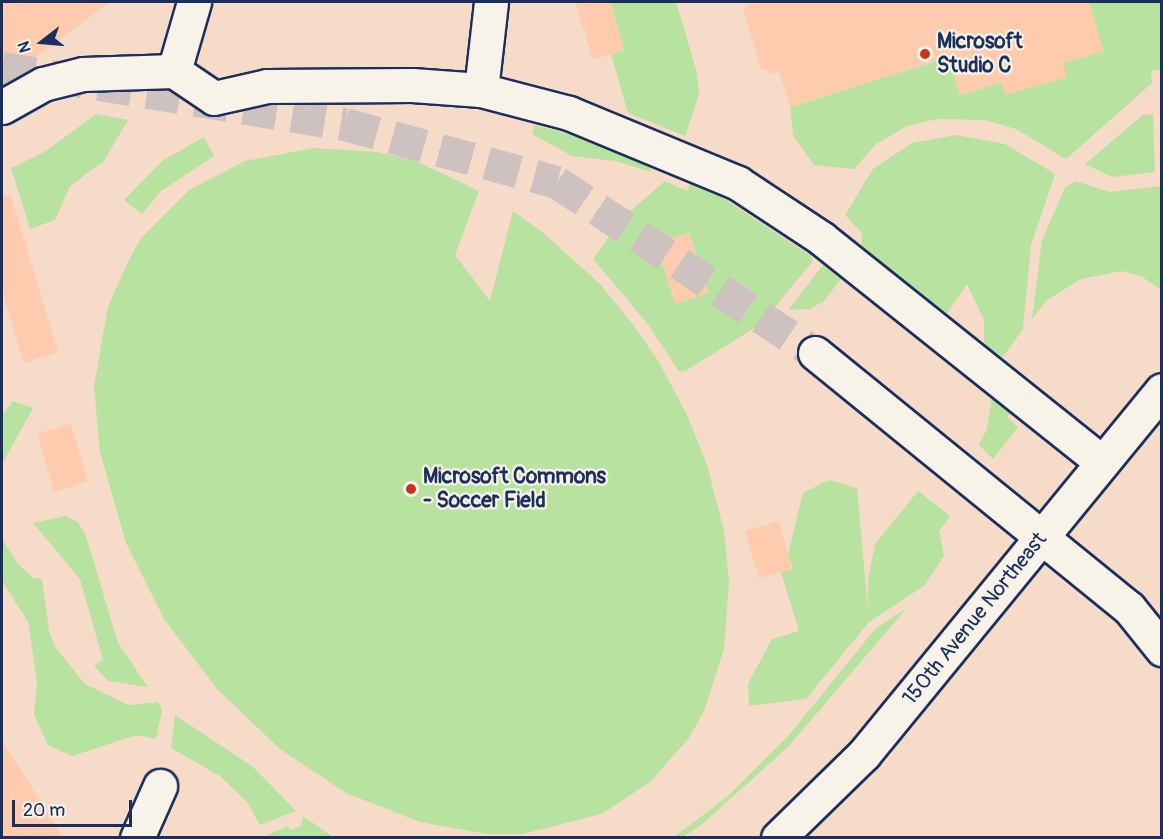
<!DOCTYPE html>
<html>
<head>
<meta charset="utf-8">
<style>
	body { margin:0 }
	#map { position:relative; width:1163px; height:839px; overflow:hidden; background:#f9e7d7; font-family:Pangolin,sans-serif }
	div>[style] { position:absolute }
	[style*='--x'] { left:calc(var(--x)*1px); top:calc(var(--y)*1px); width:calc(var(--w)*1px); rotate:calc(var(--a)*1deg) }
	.built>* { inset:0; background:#f6dbc9 }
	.green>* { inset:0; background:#b8e29f }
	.building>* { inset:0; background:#fecbae }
	.minor-tunnel>* { height:33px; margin-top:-16.5px; transform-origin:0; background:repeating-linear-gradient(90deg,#cdc2bf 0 33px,transparent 0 49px) }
	.roads { filter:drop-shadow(2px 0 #1b2f5e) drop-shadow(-2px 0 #1b2f5e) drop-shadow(0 2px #1b2f5e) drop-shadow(0 -2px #1b2f5e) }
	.minor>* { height:33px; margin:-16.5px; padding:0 16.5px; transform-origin:16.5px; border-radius:16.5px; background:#f7f3e8 }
	.dots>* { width:16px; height:16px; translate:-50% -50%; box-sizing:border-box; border:3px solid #f7f3e8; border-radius:50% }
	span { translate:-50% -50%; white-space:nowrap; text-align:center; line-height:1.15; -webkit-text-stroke:4.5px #f7f3e8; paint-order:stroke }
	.poi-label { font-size:21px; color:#1b2f5e; font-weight:700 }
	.left { translate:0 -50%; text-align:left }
	.street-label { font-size:21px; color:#1b2f5e }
	.frame { position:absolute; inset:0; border:3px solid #1b2f5e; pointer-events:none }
	.north { position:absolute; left:12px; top:12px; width:60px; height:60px; -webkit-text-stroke:4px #f7f3e8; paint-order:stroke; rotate:254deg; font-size:16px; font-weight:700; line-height:24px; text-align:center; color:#1b2f5e }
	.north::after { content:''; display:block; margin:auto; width:21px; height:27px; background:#1b2f5e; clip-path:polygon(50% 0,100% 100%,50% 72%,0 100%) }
	.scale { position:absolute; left:12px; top:800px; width:120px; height:27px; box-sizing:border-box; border:3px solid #1b2f5e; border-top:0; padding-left:8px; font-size:18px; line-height:21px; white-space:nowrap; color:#1b2f5e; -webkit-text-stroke:4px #f7f3e8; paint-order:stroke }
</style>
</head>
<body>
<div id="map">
	<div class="built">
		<i style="clip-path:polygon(2px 2px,1161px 2px,1161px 837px,2px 838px)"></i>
	</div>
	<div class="green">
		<i style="clip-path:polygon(610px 2px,676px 2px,697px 73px,699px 95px,685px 136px,628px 113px,611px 54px,624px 50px)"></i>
		<i style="clip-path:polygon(1089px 2px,1161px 2px,1161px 70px,1151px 70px,1152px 83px,1066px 159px,1016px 129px,985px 120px,937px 119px,907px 126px,876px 144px,854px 169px,814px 165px,793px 135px,790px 107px,949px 57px,960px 95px,1002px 82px,1005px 94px,1063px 63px,1103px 51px)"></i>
		<i style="clip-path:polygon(96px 114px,128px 120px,104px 161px,70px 186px,55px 220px,30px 229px,11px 168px,46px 151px)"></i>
		<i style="clip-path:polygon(1153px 114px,1155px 172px,1112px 177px,1085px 164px,1143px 115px)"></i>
		<i style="clip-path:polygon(534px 125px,573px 135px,654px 163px,650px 172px,616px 161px,572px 156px,532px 134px)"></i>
		<i style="clip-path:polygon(956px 135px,1005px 144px,1055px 174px,1031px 245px,1023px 329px,1003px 357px,984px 345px,984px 320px,967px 284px,947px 314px,861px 251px,862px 233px,845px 215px,873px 169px,912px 143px)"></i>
		<i style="clip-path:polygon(204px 137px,214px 156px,161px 191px,142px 214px,124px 200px,162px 161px)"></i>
		<i style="clip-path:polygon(314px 148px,378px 152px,416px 161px,479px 191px,455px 255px,490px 301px,513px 211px,541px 231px,600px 284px,631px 322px,659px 362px,688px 417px,707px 465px,724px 531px,729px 581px,724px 649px,704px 711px,689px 738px,650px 782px,602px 814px,523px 834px,487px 834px,420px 822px,346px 793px,280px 749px,217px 689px,164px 619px,126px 543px,100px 452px,94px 387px,108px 306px,127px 264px,141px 238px,189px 190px,245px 161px)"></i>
		<i style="clip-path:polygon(evenodd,665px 181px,687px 191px,691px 181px,723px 198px,811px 256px,812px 262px,761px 324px,685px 371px,679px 371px,647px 323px,593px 259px,622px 218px,665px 181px,689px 233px,708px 293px,675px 303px,656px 244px,689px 233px)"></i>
		<i style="clip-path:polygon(1075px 181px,1110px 192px,1161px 186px,1161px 290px,1141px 276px,1121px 271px,1081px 279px,1047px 300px,1032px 319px,1042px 240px,1065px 188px)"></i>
		<i style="clip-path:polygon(823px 265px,841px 279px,823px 302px,809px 309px,788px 310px)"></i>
		<i style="clip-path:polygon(992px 396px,1011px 412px,1007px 417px,1018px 427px,993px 459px,979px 445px,987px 429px)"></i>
		<i style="clip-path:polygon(13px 401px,33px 408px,2px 464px,2px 415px)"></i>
		<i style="clip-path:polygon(829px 480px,857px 488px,868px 611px,868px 580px,875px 544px,918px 491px,950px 516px,939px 531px,944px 556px,924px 586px,869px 622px,806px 699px,749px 706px,748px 684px,772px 639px,799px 631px,781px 572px,793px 568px,788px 554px,803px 493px)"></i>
		<i style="clip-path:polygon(66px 516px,78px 522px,86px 536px,118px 643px,148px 687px,108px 681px,94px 666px,103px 660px,80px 579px,33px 523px)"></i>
		<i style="clip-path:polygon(2px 539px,17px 563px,33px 578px,42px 579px,49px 631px,55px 647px,85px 684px,128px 705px,158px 702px,162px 710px,156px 739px,136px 735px,72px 756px,48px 745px,34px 715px,37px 681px,28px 622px,2px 581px)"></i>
		<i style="clip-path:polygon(907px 608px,788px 747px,701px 825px,683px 837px,674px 837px,728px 796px,790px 734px,875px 629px)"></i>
		<i style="clip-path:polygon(175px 715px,252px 766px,296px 811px,260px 825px,247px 802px,220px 776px,171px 748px)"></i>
		<i style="clip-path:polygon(303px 816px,333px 837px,263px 837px,288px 826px,290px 830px,301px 826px)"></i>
	</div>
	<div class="building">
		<i style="clip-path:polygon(2px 2px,110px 2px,2px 82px)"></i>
		<i style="clip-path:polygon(575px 2px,610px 2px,624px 50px,593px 60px)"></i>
		<i style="clip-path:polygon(759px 2px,1089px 2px,1103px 51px,1063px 63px,1067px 77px,1005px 95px,1002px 82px,960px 95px,949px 57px,790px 107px,779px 71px,769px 74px,766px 68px,761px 70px,743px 8px)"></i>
		<i style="clip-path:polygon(11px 195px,58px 352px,24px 363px,2px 292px,2px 196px)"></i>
		<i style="clip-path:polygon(689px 233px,708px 293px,675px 304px,656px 244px)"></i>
		<i style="clip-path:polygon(71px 424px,88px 481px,54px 492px,37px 434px)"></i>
		<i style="clip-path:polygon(779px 521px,792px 569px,759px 578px,745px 531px)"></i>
		<i style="clip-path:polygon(2px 740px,63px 837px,2px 837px)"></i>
	</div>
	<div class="minor-tunnel">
		<i style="--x:2;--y:68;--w:348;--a:9.3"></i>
		<i style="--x:345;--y:124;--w:220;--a:15.3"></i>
		<i style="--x:557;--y:182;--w:310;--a:33.5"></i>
	</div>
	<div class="roads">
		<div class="minor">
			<i style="--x:174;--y:71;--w:72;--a:-73.8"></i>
			<i style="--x:481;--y:90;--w:89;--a:-83.5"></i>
			<i style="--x:2;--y:107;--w:47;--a:-29.3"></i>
			<i style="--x:43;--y:84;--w:41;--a:-14"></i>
			<i style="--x:83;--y:74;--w:91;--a:-1.9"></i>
			<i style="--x:174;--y:71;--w:48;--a:34"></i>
			<i style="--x:214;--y:98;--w:54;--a:-12.8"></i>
			<i style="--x:267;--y:86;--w:145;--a:-0.4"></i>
			<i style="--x:412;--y:85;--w:69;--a:4.1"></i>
			<i style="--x:481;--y:90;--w:91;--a:14.6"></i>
			<i style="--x:569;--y:113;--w:183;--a:22.5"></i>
			<i style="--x:738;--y:183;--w:100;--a:33.5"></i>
			<i style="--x:821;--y:238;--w:359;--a:38.6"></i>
			<i style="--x:815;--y:353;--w:405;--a:39.1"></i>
			<i style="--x:1129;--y:608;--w:53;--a:51.2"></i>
			<i style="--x:137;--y:838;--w:57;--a:-66.1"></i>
			<i style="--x:778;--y:838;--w:120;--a:-44.3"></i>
			<i style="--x:864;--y:754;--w:470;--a:-50.7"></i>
		</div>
	</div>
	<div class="dots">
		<i style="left:925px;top:54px;background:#c8321e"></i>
		<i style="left:411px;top:489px;background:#c8321e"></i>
	</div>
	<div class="poi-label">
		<span class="left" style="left:937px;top:54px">Microsoft<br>Studio C</span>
		<span class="left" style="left:423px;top:489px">Microsoft Commons<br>- Soccer Field</span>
	</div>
	<div class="street-label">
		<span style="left:975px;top:619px;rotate:-51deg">150th Avenue Northeast</span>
	</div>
	<div class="frame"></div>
	<div class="north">N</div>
	<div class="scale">20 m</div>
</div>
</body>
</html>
